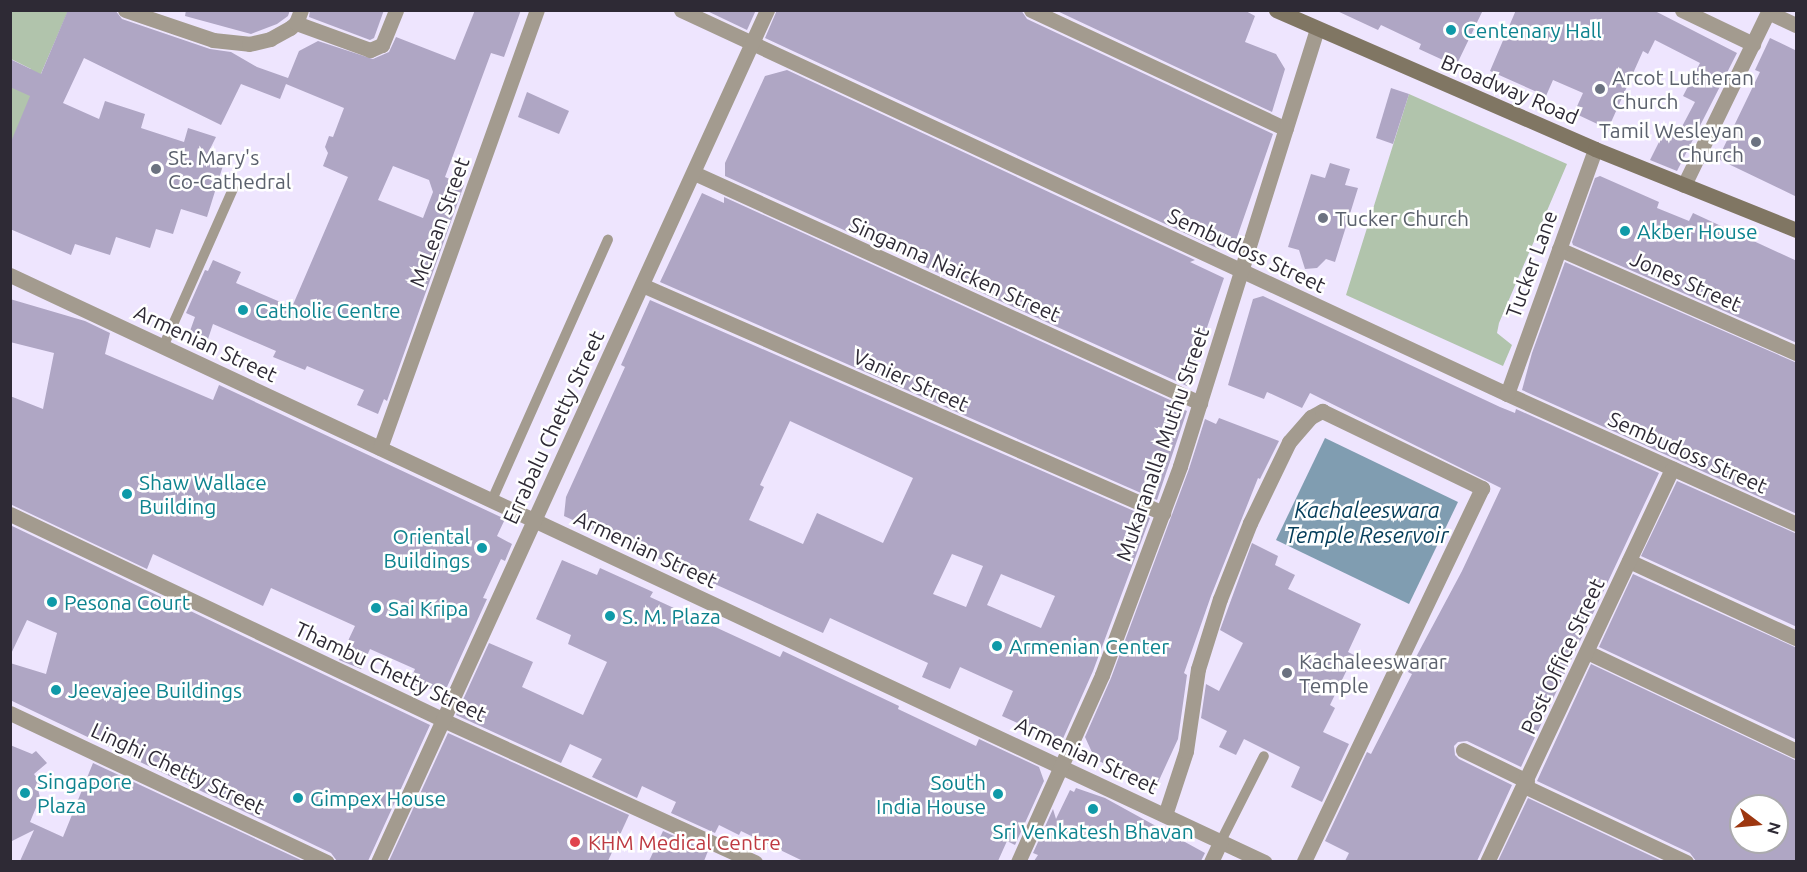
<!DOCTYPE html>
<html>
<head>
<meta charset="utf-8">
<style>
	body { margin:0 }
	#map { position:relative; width:1807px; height:872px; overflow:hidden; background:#eee5fe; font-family:Ubuntu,sans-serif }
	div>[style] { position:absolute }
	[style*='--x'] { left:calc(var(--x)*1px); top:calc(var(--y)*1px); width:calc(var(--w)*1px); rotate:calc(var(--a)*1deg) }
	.green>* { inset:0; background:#b1c4ac }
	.water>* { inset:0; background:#809db1 }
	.building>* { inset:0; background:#afa6c4 }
	.service>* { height:10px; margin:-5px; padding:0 5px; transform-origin:5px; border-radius:5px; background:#a39b8f }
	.pedestrian>* { height:15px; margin:-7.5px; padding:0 7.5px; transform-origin:7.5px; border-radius:7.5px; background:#a39b8f }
	.minor>* { height:15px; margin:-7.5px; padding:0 7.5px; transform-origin:7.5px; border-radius:7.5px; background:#a39b8f }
	.tertiary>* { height:15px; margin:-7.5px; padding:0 7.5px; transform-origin:7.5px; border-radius:7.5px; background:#a39b8f }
	.secondary>* { height:15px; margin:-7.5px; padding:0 7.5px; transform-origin:7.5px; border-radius:7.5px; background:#807663 }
	.dots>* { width:16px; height:16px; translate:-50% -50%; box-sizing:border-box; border:3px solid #fff; border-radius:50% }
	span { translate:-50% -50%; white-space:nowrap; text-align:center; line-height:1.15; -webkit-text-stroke:5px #fff; paint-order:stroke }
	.culture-label { font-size:21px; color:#0d838f }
	.left { translate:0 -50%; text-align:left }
	.right { translate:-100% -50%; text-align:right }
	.worship-label { font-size:21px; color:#5b616d }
	.street-label { font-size:21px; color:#2e2a35 }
	.health-label { font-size:21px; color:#be3a42 }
	.water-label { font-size:22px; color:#043d5a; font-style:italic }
	.frame { position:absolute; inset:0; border:12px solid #2e2a35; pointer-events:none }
	.north { position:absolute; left:1729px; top:794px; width:60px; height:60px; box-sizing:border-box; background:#fff; border:2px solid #abaaae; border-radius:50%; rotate:106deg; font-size:16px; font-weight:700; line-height:24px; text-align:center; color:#2e2a35 }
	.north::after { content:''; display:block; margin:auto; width:21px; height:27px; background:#9d3710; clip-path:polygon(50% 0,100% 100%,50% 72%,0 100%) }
</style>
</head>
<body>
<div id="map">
	<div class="green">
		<i style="clip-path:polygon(11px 11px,68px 11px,11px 143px,11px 87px,31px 69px,11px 59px)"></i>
		<i style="clip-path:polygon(1409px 94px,1567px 164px,1499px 323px,1497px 333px,1512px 345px,1503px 366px,1346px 295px)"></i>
	</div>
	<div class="water">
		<i style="clip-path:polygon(1325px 438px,1458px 502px,1409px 604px,1276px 540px)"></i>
	</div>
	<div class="building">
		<i style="clip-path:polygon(evenodd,68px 10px,115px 10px,122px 19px,210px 49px,231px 52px,257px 67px,288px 78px,299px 51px,318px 41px,373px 59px,389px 52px,396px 37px,455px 60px,475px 10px,521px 10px,504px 57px,491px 53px,445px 177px,464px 185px,387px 401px,384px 399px,378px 414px,357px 405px,364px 390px,307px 366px,305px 370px,273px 357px,276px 351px,213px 324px,208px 339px,190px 331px,195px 317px,186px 313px,205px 270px,208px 271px,213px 260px,241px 272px,236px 283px,292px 307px,348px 177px,323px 166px,328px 153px,325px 147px,329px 136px,333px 137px,344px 108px,286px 84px,280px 99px,241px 84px,221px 125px,84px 58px,63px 103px,99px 119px,105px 101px,145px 114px,141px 128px,184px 142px,188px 128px,216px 137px,209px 151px,226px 156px,207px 217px,181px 209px,173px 234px,156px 229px,150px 248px,116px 237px,110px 255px,75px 244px,71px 255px,10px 229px,10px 144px,30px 96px,10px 87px,10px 59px,41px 74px,68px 10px,393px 166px,429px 180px,433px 192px,423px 218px,378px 200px,393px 166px)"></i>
		<i style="clip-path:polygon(186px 10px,290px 10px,288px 16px,277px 24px,251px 34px,185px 16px)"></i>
		<i style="clip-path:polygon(310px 10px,384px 10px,374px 38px,370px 40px,309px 17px)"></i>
		<i style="clip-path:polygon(705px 10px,756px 10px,747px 30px)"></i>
		<i style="clip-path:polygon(777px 10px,1021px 10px,1027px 19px,1273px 134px,1235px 243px,1219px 249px,765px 38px)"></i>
		<i style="clip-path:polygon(1055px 10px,1244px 10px,1255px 16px,1245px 42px,1276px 54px,1285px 69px,1272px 112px)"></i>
		<i style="clip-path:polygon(1335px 10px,1483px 10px,1456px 66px,1419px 49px,1421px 44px,1381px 25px,1378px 30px)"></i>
		<i style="clip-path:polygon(1516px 10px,1653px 10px,1737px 53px,1677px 171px,1650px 160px,1665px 130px,1677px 136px,1695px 102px,1683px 96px,1700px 63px,1655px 40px,1648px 54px,1643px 51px,1608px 129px,1574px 113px,1583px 93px,1553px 80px,1546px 96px,1490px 71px)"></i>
		<i style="clip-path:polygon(1770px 38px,1797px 51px,1797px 197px,1718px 159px,1760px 72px,1755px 70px)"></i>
		<i style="clip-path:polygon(787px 70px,1195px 260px,1190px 262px,1224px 278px,1187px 386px,725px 176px,725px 163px,765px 76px)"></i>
		<i style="clip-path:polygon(1391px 88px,1409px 94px,1393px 144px,1376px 138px)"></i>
		<i style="clip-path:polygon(527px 92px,569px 111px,559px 134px,518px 117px)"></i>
		<i style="clip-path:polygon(1330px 163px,1350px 169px,1345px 185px,1358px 188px,1335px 262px,1326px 259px,1317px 268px,1305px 269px,1299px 250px,1288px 247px,1311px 174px,1325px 178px)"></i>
		<i style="clip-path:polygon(1600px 176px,1659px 202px,1657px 208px,1689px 221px,1693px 213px,1797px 261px,1797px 343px,1573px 245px,1572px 242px,1595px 178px)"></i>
		<i style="clip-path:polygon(702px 193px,724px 203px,724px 197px,1181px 405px,1180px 408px,1187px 411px,1157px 500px,660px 282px)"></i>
		<i style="clip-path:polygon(1565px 262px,1797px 363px,1797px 514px,1522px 390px,1532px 353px)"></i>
		<i style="clip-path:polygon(1263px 296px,1500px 407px,1515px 413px,1516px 409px,1659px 473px,1521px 767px,1467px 741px,1458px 742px,1454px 746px,1455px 755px,1459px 759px,1512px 785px,1477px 861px,1345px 861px,1349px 853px,1325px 841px,1367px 752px,1371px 754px,1412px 674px,1408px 672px,1462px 571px,1501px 488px,1310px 393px,1302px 408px,1267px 392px,1264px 399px,1228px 385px,1253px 299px)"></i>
		<i style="clip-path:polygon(10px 299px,85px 321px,110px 333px,105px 354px,213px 400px,219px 385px,505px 519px,497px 536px,512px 544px,505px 561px,501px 559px,483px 598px,487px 599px,447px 687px,435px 690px,409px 683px,415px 669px,370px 649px,361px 669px,339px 660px,355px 626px,271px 588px,263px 606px,153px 554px,147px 569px,10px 504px,10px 396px,43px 409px,54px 353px,10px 342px)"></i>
		<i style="clip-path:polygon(evenodd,650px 300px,1150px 518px,1093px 671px,1061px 743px,1002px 716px,1013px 691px,960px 667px,950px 689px,922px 677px,928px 663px,830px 618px,823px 633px,564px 516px,566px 497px,625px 367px,621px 365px,650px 300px,790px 421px,913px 478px,883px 543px,817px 513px,803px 544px,749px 520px,764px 487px,760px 485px,790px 421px,650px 300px,952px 554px,983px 566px,966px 607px,933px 594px,952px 554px,650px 300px,1001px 574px,1055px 596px,1041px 628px,987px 605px,1001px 574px)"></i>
		<i style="clip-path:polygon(1219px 418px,1279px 441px,1260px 479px,1258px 478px,1211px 596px,1184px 673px,1187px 675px,1178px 739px,1155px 789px,1095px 759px,1085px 737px,1111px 678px,1189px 469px,1205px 419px,1216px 424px)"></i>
		<i style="clip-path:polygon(1677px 481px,1797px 534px,1797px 627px,1641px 556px)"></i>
		<i style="clip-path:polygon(10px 525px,430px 725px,368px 861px,337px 861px,331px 853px,10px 700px,10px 663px,46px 674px,57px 633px,27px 620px,10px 656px)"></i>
		<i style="clip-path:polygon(1252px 543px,1278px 556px,1275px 565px,1295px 575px,1288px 589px,1361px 624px,1348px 652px,1354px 655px,1330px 705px,1335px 708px,1323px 732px,1349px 744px,1322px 802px,1291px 787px,1300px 767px,1244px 739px,1236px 755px,1219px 747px,1227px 731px,1201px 718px,1206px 684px,1219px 691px,1243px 643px,1220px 630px)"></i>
		<i style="clip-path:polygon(562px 560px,597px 575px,600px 568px,653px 592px,650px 597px,780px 657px,783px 651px,899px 706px,898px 709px,976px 746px,979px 739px,1039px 767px,1044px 781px,1015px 845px,1007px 841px,998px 861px,803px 861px,741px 831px,739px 835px,719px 825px,715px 833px,671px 813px,676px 802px,642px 786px,637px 798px,592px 777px,602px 759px,570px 744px,561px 763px,456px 715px,489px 643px,533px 662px,522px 687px,583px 715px,607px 662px,568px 644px,571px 635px,536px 619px)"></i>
		<i style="clip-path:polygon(1633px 574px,1797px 648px,1797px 740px,1599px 647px)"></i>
		<i style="clip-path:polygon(evenodd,1591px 664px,1797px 761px,1797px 861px,1696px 861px,1690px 853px,1537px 781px,1591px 664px,1741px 806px,1777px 806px,1777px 842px,1741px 842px,1741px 806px)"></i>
		<i style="clip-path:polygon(448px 733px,629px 815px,608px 861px,389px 861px)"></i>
		<i style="clip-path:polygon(10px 745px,32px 754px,36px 751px,47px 763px,34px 774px,43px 786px,38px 789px,40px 798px,30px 822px,63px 837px,93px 763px,303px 861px,20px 861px,34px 830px,10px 842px)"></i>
		<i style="clip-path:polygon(1076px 788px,1105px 798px,1205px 853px,1201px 861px,1034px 861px,1038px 855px,1033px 853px,1053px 809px,1056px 819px,1070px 790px,1074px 792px)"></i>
		<i style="clip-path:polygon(1528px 798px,1662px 861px,1498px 861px)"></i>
		<i style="clip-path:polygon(663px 831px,708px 851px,704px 861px,649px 861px)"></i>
	</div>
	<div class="service">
		<i style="--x:163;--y:347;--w:173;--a:-66.1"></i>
		<i style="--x:492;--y:500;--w:285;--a:-66"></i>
		<i style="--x:1221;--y:841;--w:95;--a:-63.2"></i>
	</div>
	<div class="pedestrian">
		<i style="--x:1463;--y:750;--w:71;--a:25.8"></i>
	</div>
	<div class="minor">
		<i style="--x:125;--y:10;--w:93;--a:18.8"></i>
		<i style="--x:213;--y:40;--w:36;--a:6"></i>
		<i style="--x:249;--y:44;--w:22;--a:-13"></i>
		<i style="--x:270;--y:39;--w:23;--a:-29"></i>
		<i style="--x:290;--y:28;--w:8;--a:-40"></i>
		<i style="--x:296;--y:23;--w:14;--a:-69"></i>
		<i style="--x:681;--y:10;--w:911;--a:24.93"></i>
		<i style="--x:1507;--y:394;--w:317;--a:24.2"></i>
		<i style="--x:1031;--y:10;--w:281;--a:25"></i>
		<i style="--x:1682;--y:10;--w:79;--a:25.6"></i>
		<i style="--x:1768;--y:12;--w:31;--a:25"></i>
		<i style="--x:296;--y:23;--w:79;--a:20"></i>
		<i style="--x:370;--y:50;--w:13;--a:-23"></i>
		<i style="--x:382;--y:45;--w:38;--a:-68"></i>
		<i style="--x:694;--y:173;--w:556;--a:24.44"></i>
		<i style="--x:1684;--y:185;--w:195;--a:-64.1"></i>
		<i style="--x:1559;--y:249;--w:259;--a:23.7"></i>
		<i style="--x:10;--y:275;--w:1385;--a:25.08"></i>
		<i style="--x:642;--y:285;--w:569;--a:23.64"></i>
		<i style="--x:1507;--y:394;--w:260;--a:-70.2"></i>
		<i style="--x:380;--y:448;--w:465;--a:-70.3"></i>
		<i style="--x:10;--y:514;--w:480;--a:25.4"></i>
		<i style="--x:443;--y:720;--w:343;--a:24.5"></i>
		<i style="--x:1629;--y:561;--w:184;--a:24.8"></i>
		<i style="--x:1587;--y:652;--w:231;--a:25.3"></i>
		<i style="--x:10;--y:713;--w:350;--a:25.2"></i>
		<i style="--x:1524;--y:786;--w:179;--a:25.1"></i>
		<i style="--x:1165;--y:815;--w:67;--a:-71.8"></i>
		<i style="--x:1186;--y:751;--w:83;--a:-81.7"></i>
		<i style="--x:1198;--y:669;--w:73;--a:-72.6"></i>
		<i style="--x:1220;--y:599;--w:82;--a:-68.5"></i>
		<i style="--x:1250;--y:523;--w:90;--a:-64.3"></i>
		<i style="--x:1289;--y:442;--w:33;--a:-49"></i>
		<i style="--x:1311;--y:417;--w:13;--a:-29"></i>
		<i style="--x:1322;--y:411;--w:178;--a:25.7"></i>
		<i style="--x:1482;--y:488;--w:414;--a:115.5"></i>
		<i style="--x:1018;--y:862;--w:205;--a:-65.8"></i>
		<i style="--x:1102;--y:675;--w:223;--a:-69.5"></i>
		<i style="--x:1180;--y:466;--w:458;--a:-72.6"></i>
		<i style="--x:1211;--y:862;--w:23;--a:-65"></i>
		<i style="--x:1487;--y:862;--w:435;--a:-64.8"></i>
	</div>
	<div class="tertiary">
		<i style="--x:378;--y:862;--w:937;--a:-65.46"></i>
	</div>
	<div class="secondary">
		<i style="--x:1276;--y:10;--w:348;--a:23.5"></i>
		<i style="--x:1595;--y:149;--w:217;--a:21.9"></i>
	</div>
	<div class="dots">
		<i style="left:1451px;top:30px;background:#0f9aa8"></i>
		<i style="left:1600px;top:89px;background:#6b7280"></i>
		<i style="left:1756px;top:142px;background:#6b7280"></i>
		<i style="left:156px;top:169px;background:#6b7280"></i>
		<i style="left:1323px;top:218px;background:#6b7280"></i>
		<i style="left:1625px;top:231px;background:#0f9aa8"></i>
		<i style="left:243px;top:310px;background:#0f9aa8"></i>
		<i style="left:127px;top:494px;background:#0f9aa8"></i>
		<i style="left:482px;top:548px;background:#0f9aa8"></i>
		<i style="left:52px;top:602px;background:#0f9aa8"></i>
		<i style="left:376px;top:608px;background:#0f9aa8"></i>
		<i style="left:610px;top:616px;background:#0f9aa8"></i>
		<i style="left:997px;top:646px;background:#0f9aa8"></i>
		<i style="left:1287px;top:673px;background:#6b7280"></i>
		<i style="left:56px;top:690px;background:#0f9aa8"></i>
		<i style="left:25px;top:793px;background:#0f9aa8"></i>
		<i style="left:998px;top:794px;background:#0f9aa8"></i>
		<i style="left:298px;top:798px;background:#0f9aa8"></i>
		<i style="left:1093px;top:809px;background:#0f9aa8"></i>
		<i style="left:575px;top:842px;background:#e0444e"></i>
	</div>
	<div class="culture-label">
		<span class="left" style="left:1463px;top:30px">Centenary Hall</span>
		<span class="left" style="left:1637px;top:231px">Akber House</span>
		<span class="left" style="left:255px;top:310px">Catholic Centre</span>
		<span class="left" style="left:139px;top:494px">Shaw Wallace<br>Building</span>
		<span class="right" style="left:470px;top:548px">Oriental<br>Buildings</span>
		<span class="left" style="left:64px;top:602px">Pesona Court</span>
		<span class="left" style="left:388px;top:608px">Sai Kripa</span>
		<span class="left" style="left:622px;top:616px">S. M. Plaza</span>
		<span class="left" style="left:1009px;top:646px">Armenian Center</span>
		<span class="left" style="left:68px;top:690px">Jeevajee Buildings</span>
		<span class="left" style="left:37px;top:793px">Singapore<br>Plaza</span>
		<span class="right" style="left:986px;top:794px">South<br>India House</span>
		<span class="left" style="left:310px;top:798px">Gimpex House</span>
		<span style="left:1093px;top:831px">Sri Venkatesh Bhavan</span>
	</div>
	<div class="worship-label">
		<span class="left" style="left:1612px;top:89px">Arcot Lutheran<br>Church</span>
		<span class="right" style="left:1744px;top:142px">Tamil Wesleyan<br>Church</span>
		<span class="left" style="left:168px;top:169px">St. Mary's<br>Co-Cathedral</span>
		<span class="left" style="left:1335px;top:218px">Tucker Church</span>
		<span class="left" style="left:1299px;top:673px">Kachaleeswarar<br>Temple</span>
	</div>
	<div class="street-label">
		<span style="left:1510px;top:89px;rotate:23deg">Broadway Road</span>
		<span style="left:439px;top:222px;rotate:-70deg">McLean Street</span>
		<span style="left:1247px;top:250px;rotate:25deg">Sembudoss Street</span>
		<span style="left:1531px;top:264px;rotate:-70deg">Tucker Lane</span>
		<span style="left:955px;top:269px;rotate:24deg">Singanna Naicken Street</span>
		<span style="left:1686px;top:281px;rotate:24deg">Jones Street</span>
		<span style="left:206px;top:343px;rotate:25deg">Armenian Street</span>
		<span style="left:911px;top:380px;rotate:24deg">Vanier Street</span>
		<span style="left:553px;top:427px;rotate:-65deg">Errabalu Chetty Street</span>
		<span style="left:1162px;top:444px;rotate:-71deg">Mukaranalla Muthu Street</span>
		<span style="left:1688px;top:452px;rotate:24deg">Sembudoss Street</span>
		<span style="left:646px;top:549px;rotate:25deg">Armenian Street</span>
		<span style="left:1562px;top:656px;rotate:-65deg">Post Office Street</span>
		<span style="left:391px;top:671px;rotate:25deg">Thambu Chetty Street</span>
		<span style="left:1087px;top:755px;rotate:25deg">Armenian Street</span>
		<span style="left:178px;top:768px;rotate:25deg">Linghi Chetty Street</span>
	</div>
	<div class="health-label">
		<span class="left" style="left:588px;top:842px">KHM Medical Centre</span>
	</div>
	<div class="water-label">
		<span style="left:1367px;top:522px">Kachaleeswara<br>Temple Reservoir</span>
	</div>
	<div class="frame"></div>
	<div class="north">N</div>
</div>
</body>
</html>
